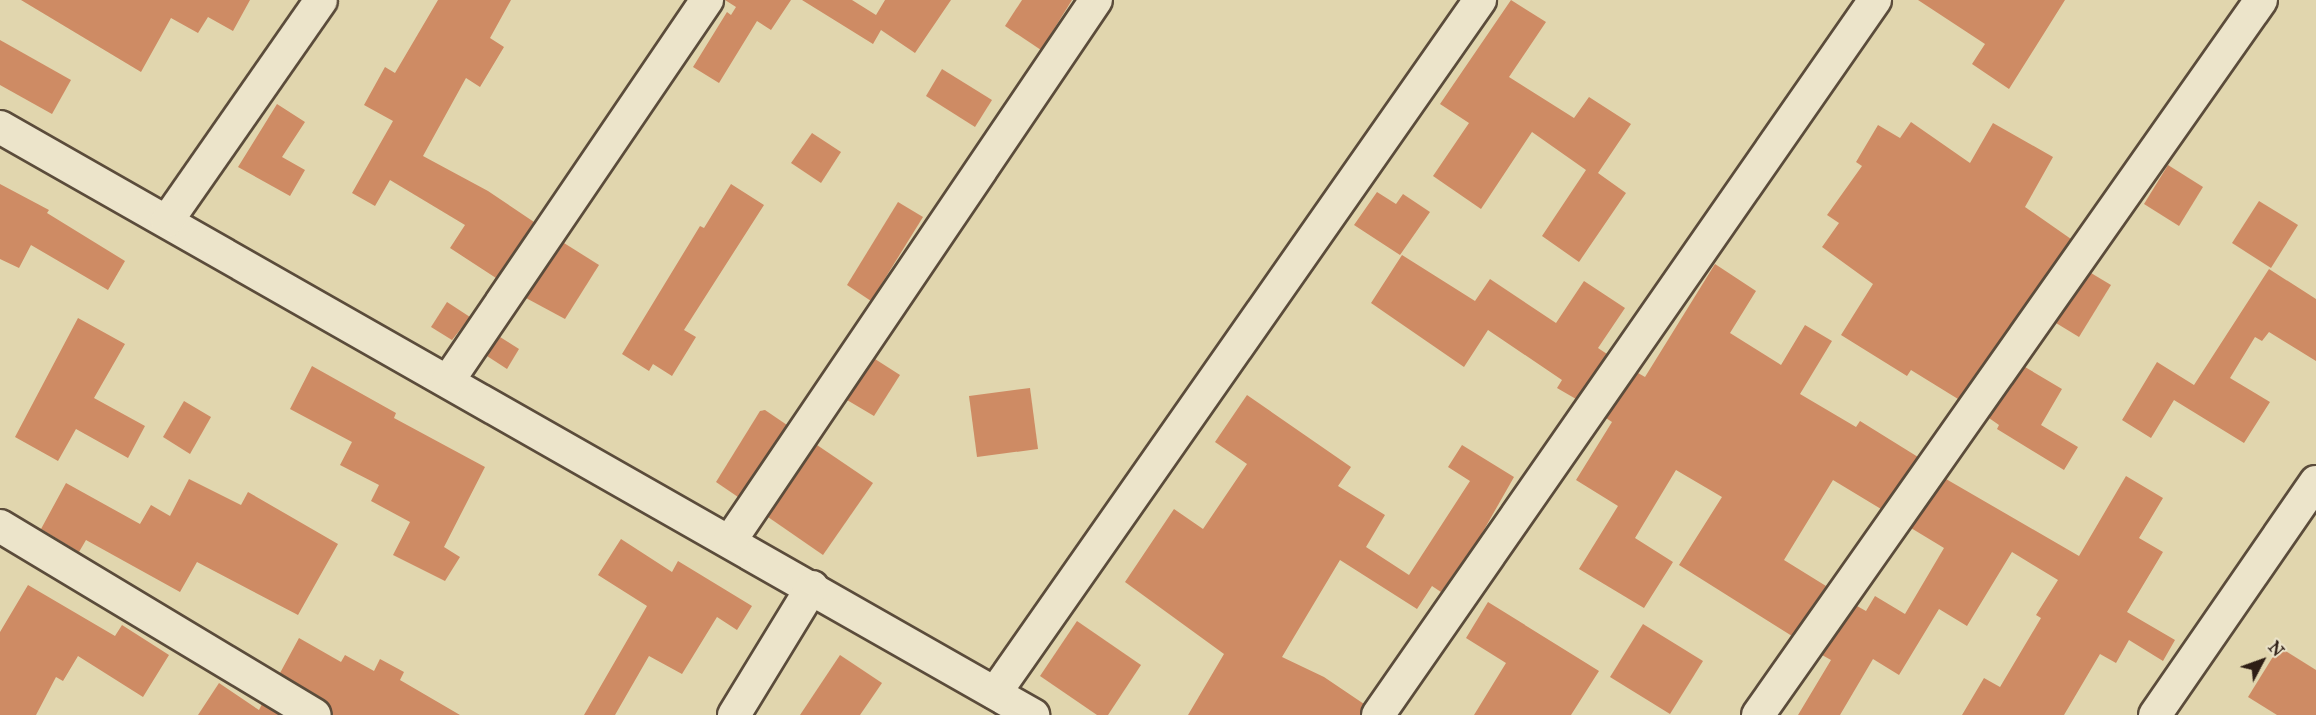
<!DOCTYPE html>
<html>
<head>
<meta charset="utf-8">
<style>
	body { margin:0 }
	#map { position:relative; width:2316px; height:715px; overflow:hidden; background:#e1d6ae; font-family:"IM FELL Great Primer",serif }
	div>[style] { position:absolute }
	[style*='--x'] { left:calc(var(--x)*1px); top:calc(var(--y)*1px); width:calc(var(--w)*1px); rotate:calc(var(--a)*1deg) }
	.building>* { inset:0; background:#ce8b64 }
	.roads { filter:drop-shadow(2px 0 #5b4c3b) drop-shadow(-2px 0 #5b4c3b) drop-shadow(0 2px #5b4c3b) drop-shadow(0 -2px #5b4c3b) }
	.street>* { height:32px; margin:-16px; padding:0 16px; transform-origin:16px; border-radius:16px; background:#ece4ca }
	span { translate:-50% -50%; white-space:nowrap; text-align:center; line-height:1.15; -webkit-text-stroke:6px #ece4ca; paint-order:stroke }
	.north { position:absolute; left:2232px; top:631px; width:60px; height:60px; -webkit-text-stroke:4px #ece4ca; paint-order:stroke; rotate:49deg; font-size:16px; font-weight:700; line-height:24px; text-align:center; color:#2e1e15 }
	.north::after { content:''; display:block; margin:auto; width:21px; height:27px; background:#2e1e15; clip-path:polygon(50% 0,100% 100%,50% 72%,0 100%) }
</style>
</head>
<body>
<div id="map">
	<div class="building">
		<i style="clip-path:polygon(21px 0,250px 0,233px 31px,208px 17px,198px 33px,171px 18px,141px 72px)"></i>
		<i style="clip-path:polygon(438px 0,511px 0,490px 38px,504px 47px,480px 87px,466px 78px,423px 156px,488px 191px,534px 222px,496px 278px,450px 248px,465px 225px,390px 180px,375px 206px,352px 193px,393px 121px,364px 105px,385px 67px,395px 73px)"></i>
		<i style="clip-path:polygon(725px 0,791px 0,771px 30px,757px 21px,719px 83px,693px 67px,727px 12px,731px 15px,736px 7px)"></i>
		<i style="clip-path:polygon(802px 0,852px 0,876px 15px,885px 0,951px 0,915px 53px,881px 30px,873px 44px)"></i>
		<i style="clip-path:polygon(1022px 0,1072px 0,1041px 50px,1005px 26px)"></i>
		<i style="clip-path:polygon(1511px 0,1546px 22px,1509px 77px,1574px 118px,1589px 97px,1631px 124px,1598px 173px,1626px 193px,1579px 262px,1542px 236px,1586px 170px,1532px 132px,1481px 209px,1433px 176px,1469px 123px,1440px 104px)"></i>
		<i style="clip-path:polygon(1918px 0,2065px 0,2009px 89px,1972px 64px,1985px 44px)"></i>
		<i style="clip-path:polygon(0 40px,71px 80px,52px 114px,0 85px)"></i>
		<i style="clip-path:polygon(942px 69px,992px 100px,975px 127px,926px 96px)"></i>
		<i style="clip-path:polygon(277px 104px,305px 122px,282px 157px,305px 170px,290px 196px,238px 167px)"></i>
		<i style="clip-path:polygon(1911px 122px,1970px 163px,1993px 123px,2053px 157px,2025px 207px,2071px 239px,1958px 399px,1911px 370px,1907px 376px,1841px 335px,1873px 284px,1822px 247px,1839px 223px,1827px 215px,1862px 166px,1856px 162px,1878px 125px,1900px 138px)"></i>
		<i style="clip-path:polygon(812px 133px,841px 152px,821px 183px,791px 163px)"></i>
		<i style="clip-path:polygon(2168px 165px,2203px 187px,2179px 226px,2144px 204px)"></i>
		<i style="clip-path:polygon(0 184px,49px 210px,47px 213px,125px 261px,108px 290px,31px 245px,19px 268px,0 259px)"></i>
		<i style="clip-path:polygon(731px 184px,764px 205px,684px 330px,696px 337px,672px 376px,653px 364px,649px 371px,622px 354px,700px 226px,704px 228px)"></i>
		<i style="clip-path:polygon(1377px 192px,1396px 204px,1403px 194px,1430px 212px,1400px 255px,1354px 225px)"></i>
		<i style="clip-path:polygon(2259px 201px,2298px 225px,2271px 268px,2232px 243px)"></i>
		<i style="clip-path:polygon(898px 202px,923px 217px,871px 301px,847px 285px)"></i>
		<i style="clip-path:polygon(564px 243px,599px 265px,565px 319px,526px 298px)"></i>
		<i style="clip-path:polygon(1402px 255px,1475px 301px,1490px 279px,1556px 323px,1584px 281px,1625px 308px,1598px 348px,1607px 354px,1576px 399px,1557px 388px,1562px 380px,1488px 330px,1464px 367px,1371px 303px)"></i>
		<i style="clip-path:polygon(1715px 264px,1756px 291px,1730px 333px,1781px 365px,1805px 325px,1832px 341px,1800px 394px,1856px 427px,1860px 421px,1918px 457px,1881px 509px,1833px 480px,1784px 560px,1826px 586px,1792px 636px,1679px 565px,1722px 497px,1676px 470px,1635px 538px,1673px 562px,1644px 608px,1579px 569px,1618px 506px,1576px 480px,1612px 422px,1606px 418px,1638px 373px,1645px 377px)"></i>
		<i style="clip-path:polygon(2269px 269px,2316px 299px,2316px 361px,2269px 332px,2262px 341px,2255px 337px,2230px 378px,2270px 402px,2244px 443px,2174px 400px,2151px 438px,2122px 420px,2157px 362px,2194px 385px)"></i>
		<i style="clip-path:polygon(2091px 273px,2111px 285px,2079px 337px,2056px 323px)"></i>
		<i style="clip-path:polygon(447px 302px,470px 317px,452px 340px,431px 327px)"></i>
		<i style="clip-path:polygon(78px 318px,125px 344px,94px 398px,145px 426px,128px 458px,76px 429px,58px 461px,15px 437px)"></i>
		<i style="clip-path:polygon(500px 337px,519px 349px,507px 369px,487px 356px)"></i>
		<i style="clip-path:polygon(875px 359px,900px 375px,874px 416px,847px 400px)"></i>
		<i style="clip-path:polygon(312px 366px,396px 413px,394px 418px,485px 467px,444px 547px,460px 557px,445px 581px,393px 555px,410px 522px,371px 501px,379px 485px,340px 465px,352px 442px,290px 409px)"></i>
		<i style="clip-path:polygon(2025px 367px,2062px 389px,2041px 425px,2078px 447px,2064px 470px,1997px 429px,1999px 425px,1989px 418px)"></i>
		<i style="clip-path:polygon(1030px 388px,1038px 449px,977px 457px,969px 396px)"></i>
		<i style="clip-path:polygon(1247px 395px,1351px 467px,1338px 486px,1385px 515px,1366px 547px,1409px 575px,1470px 481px,1448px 467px,1462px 445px,1514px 477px,1481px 535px,1441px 592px,1432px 586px,1417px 609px,1340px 560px,1282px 657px,1324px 677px,1364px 704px,1360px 715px,1188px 715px,1224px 654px,1125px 582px,1174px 509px,1203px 529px,1247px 464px,1215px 442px)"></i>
		<i style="clip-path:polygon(184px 401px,211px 417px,190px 454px,163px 437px)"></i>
		<i style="clip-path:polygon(765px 410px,787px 425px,738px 497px,716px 482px,760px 411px)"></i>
		<i style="clip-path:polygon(817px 445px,873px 483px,823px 555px,768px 517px)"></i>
		<i style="clip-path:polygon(2126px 476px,2163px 498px,2139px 538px,2163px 552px,2127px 612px,2175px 640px,2163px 661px,2129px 640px,2116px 663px,2100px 654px,2064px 715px,1962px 715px,1984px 678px,2000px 687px,2041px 618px,2036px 615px,2058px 580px,2012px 552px,1967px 626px,1939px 609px,1899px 675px,1873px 659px,1840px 715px,1798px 715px,1831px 660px,1822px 655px,1857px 606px,1866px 611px,1875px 596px,1905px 614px,1944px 548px,1911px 528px,1946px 479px,2079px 556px)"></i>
		<i style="clip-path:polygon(189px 479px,241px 505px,248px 492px,338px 544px,298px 615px,197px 562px,180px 592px,86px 540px,79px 552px,41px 529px,66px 483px,140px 524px,151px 505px,170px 516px)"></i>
		<i style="clip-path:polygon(621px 539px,672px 572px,678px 561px,752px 606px,737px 630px,717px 617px,682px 674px,649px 656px,615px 715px,584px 715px,647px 606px,598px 575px)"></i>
		<i style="clip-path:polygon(28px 585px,115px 636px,122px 625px,169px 655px,143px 697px,78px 656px,63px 681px,56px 677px,36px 715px,0 715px,0 632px)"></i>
		<i style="clip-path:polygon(1488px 602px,1599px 671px,1571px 715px,1474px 715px,1506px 663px,1466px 638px)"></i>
		<i style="clip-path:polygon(1077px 621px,1141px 665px,1108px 715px,1097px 715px,1040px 676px)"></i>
		<i style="clip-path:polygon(1643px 624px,1703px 661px,1670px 714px,1610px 677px)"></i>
		<i style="clip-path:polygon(299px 638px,341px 662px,345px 655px,374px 671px,380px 659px,404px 672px,400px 680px,460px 715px,333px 715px,325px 700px,280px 673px)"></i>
		<i style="clip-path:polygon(2279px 647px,2316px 670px,2316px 715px,2277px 715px,2248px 697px)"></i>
		<i style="clip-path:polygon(840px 655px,882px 683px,860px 715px,800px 715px)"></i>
		<i style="clip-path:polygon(219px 683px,259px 710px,262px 704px,280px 715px,198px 715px)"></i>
	</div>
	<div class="roads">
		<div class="street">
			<i style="--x:0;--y:127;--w:1189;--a:29.65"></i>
			<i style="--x:167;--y:221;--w:269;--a:-55.1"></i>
			<i style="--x:448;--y:381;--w:461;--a:-55.8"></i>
			<i style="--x:0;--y:526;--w:367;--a:31"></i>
			<i style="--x:730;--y:541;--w:653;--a:-55.92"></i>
			<i style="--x:995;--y:693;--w:846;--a:-55.01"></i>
			<i style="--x:734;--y:715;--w:150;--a:-58.6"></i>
			<i style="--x:1378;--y:715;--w:871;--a:-55.2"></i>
			<i style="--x:1758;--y:715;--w:874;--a:-54.87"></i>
			<i style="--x:2155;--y:715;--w:283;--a:-55.4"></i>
		</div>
	</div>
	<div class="north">N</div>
</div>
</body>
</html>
